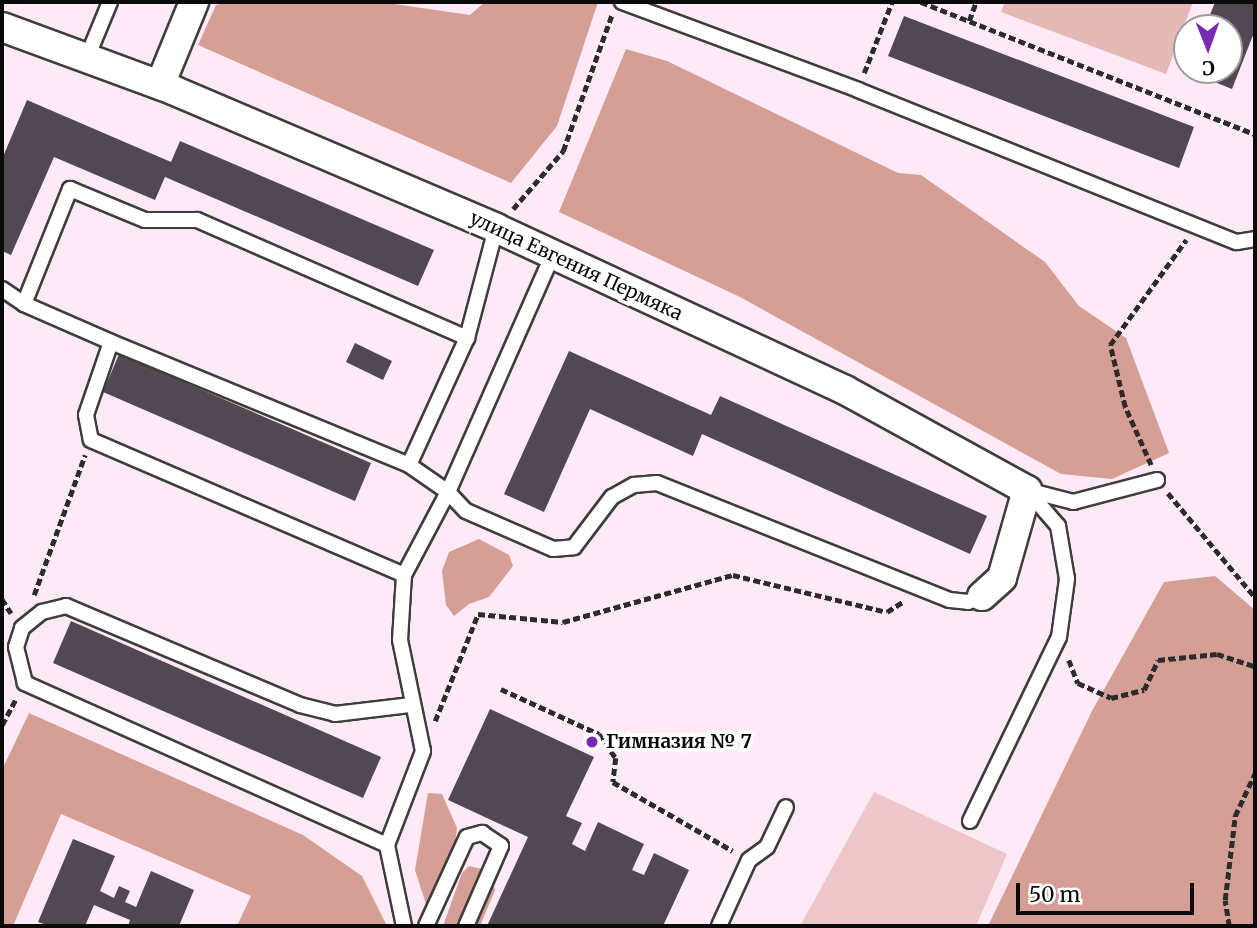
<!DOCTYPE html>
<html>
<head>
<meta charset="utf-8">
<style>
	body { margin:0 }
	#map { position:relative; width:1257px; height:928px; overflow:hidden; background:#fee9f6; font-family:Merriweather,serif }
	div>[style] { position:absolute }
	[style*='--x'] { left:calc(var(--x)*1px); top:calc(var(--y)*1px); width:calc(var(--w)*1px); rotate:calc(var(--a)*1deg) }
	.green>* { inset:0; background:#e5b9b6 }
	.forest>* { inset:0; background:#d59f96 }
	.pitch>* { inset:0; background:#edc7c9 }
	.building>* { inset:0; background:#524852 }
	.path>* { height:4.5px; margin-top:-2.25px; transform-origin:0; background:repeating-linear-gradient(90deg,#2c2c2c 0 7px,transparent 0 10.5px) }
	.roads { filter:drop-shadow(2px 0 #3d3d3d) drop-shadow(-2px 0 #3d3d3d) drop-shadow(0 2px #3d3d3d) drop-shadow(0 -2px #3d3d3d) }
	.lane>* { height:14px; margin:-7px; padding:0 7px; transform-origin:7px; border-radius:7px; background:#fff }
	.street>* { height:28px; margin:-14px; padding:0 14px; transform-origin:14px; border-radius:14px; background:#fff }
	.dots>* { width:19px; height:19px; translate:-50% -50%; box-sizing:border-box; border:4px solid #fff; border-radius:50% }
	span { translate:-50% -50%; white-space:nowrap; text-align:center; line-height:1.15; -webkit-text-stroke:7px #fff; paint-order:stroke }
	.street-label { font-size:19px; color:#0a0a0a }
	.poi-label { font-size:19px; color:#0a0a0a; font-weight:700 }
	.left { translate:0 -50%; text-align:left }
	.frame { position:absolute; inset:0; border:4px solid #0a0a0a; pointer-events:none }
	.north { position:absolute; left:1173px; top:14px; width:70px; height:70px; box-sizing:border-box; background:#fff; border:2px solid #9d9d9d; border-radius:50%; rotate:179deg; font-size:19px; font-weight:700; line-height:28px; text-align:center; color:#0a0a0a }
	.north::after { content:''; display:block; margin:auto; width:24px; height:32px; background:#752bb2; clip-path:polygon(50% 0,100% 100%,50% 72%,0 100%) }
	.scale { position:absolute; left:1016px; top:883px; width:178px; height:32px; box-sizing:border-box; border:4px solid #0a0a0a; border-top:0; padding-left:9px; font-size:21px; line-height:24px; white-space:nowrap; color:#0a0a0a; -webkit-text-stroke:5px #fff; paint-order:stroke }
</style>
</head>
<body>
<div id="map">
	<div class="green">
		<i style="clip-path:polygon(1005px 2px,1193px 2px,1166px 74px,1001px 12px)"></i>
	</div>
	<div class="forest">
		<i style="clip-path:polygon(229px 2px,380px 2px,470px 15px,485px 2px,598px 2px,557px 126px,511px 183px,198px 45px,216px 5px)"></i>
		<i style="clip-path:polygon(626px 49px,667px 61px,898px 173px,921px 175px,1045px 262px,1079px 306px,1126px 338px,1169px 453px,1112px 479px,1061px 474px,740px 297px,559px 212px)"></i>
		<i style="clip-path:polygon(479px 539px,509px 555px,513px 566px,489px 597px,469px 604px,454px 616px,446px 605px,442px 571px,449px 552px)"></i>
		<i style="clip-path:polygon(1215px 576px,1255px 610px,1255px 926px,988px 926px,1092px 711px,1164px 582px)"></i>
		<i style="clip-path:polygon(29px 713px,303px 835px,362px 876px,387px 926px,237px 926px,251px 896px,61px 814px,13px 926px,2px 926px,2px 770px)"></i>
		<i style="clip-path:polygon(428px 793px,442px 794px,457px 828px,453px 860px,434px 904px,426px 904px,415px 870px)"></i>
		<i style="clip-path:polygon(469px 866px,490px 871px,495px 890px,480px 926px,443px 926px,462px 873px)"></i>
	</div>
	<div class="pitch">
		<i style="clip-path:polygon(874px 792px,1007px 854px,976px 926px,800px 926px)"></i>
	</div>
	<div class="building">
		<i style="clip-path:polygon(1215px 2px,1255px 2px,1255px 30px,1232px 89px,1185px 70px,1229px 70px,1229px 28px,1205px 28px)"></i>
		<i style="clip-path:polygon(904px 16px,1194px 127px,1179px 168px,888px 56px)"></i>
		<i style="clip-path:polygon(27px 100px,171px 162px,180px 141px,434px 250px,418px 286px,165px 177px,155px 200px,54px 157px,11px 255px,2px 251px,2px 159px)"></i>
		<i style="clip-path:polygon(355px 343px,392px 361px,383px 380px,346px 362px)"></i>
		<i style="clip-path:polygon(569px 351px,711px 415px,720px 396px,987px 516px,970px 554px,702px 434px,693px 456px,590px 409px,544px 512px,504px 494px)"></i>
		<i style="clip-path:polygon(119px 354px,371px 463px,355px 501px,103px 392px)"></i>
		<i style="clip-path:polygon(71px 621px,381px 757px,363px 798px,53px 663px)"></i>
		<i style="clip-path:polygon(490px 709px,594px 757px,566px 816px,582px 823px,572px 844px,585px 851px,598px 822px,644px 844px,632px 870px,644px 875px,654px 853px,689px 870px,663px 926px,487px 926px,528px 837px,448px 800px)"></i>
		<i style="clip-path:polygon(73px 839px,115px 856px,100px 891px,114px 898px,119px 886px,130px 891px,125px 902px,136px 907px,151px 871px,194px 890px,179px 926px,128px 926px,130px 920px,94px 905px,85px 926px,49px 926px,38px 922px)"></i>
	</div>
	<div class="path">
		<i style="--x:921;--y:2;--w:359;--a:21.6"></i>
		<i style="--x:969;--y:21;--w:20;--a:-70"></i>
		<i style="--x:864;--y:73;--w:76;--a:-68.5"></i>
		<i style="--x:513;--y:209;--w:77;--a:-49.2"></i>
		<i style="--x:563;--y:151;--w:145;--a:-70.3"></i>
		<i style="--x:1151;--y:465;--w:64;--a:-114.1"></i>
		<i style="--x:1125;--y:407;--w:64;--a:-103.6"></i>
		<i style="--x:1110;--y:345;--w:130;--a:-54.1"></i>
		<i style="--x:1168;--y:493;--w:136;--a:50.1"></i>
		<i style="--x:34;--y:595;--w:149;--a:-70"></i>
		<i style="--x:2;--y:599;--w:17;--a:57"></i>
		<i style="--x:1069;--y:660;--w:25;--a:69"></i>
		<i style="--x:1078;--y:683;--w:36;--a:24"></i>
		<i style="--x:1111;--y:698;--w:34;--a:-14"></i>
		<i style="--x:1144;--y:690;--w:33;--a:-65"></i>
		<i style="--x:1158;--y:660;--w:59;--a:-5.8"></i>
		<i style="--x:1217;--y:654;--w:40;--a:18"></i>
		<i style="--x:501;--y:689;--w:108;--a:24.7"></i>
		<i style="--x:599;--y:734;--w:29;--a:55"></i>
		<i style="--x:616;--y:758;--w:24;--a:97"></i>
		<i style="--x:613;--y:782;--w:138;--a:29.9"></i>
		<i style="--x:435;--y:721;--w:115;--a:-68.1"></i>
		<i style="--x:478;--y:614;--w:85;--a:5.4"></i>
		<i style="--x:563;--y:622;--w:176;--a:-15.5"></i>
		<i style="--x:733;--y:575;--w:158;--a:13.5"></i>
		<i style="--x:887;--y:612;--w:20;--a:-33"></i>
		<i style="--x:2;--y:725;--w:30;--a:-62"></i>
		<i style="--x:1229;--y:926;--w:26;--a:-99"></i>
		<i style="--x:1225;--y:900;--w:85;--a:-83.2"></i>
		<i style="--x:1235;--y:816;--w:47;--a:-65.1"></i>
	</div>
	<div class="roads">
		<div class="lane">
			<i style="--x:622;--y:2;--w:252;--a:20.4"></i>
			<i style="--x:858;--y:90;--w:408;--a:21.9"></i>
			<i style="--x:1237;--y:242;--w:18;--a:-9"></i>
			<i style="--x:86;--y:60;--w:63;--a:-67.5"></i>
			<i style="--x:2;--y:289;--w:27;--a:34"></i>
			<i style="--x:24;--y:304;--w:95;--a:23.6"></i>
			<i style="--x:111;--y:342;--w:322;--a:22.4"></i>
			<i style="--x:409;--y:465;--w:47;--a:34.7"></i>
			<i style="--x:448;--y:492;--w:26;--a:47"></i>
			<i style="--x:466;--y:511;--w:95;--a:23.6"></i>
			<i style="--x:553;--y:549;--w:21;--a:-5"></i>
			<i style="--x:574;--y:547;--w:63;--a:-52.8"></i>
			<i style="--x:612;--y:497;--w:25;--a:-29"></i>
			<i style="--x:634;--y:485;--w:23;--a:-5"></i>
			<i style="--x:657;--y:483;--w:315;--a:21.8"></i>
			<i style="--x:950;--y:600;--w:18;--a:6"></i>
			<i style="--x:968;--y:602;--w:15;--a:-23"></i>
			<i style="--x:24;--y:304;--w:124;--a:-68.2"></i>
			<i style="--x:70;--y:189;--w:81;--a:22.5"></i>
			<i style="--x:145;--y:220;--w:52;--a:0"></i>
			<i style="--x:197;--y:220;--w:295;--a:23.6"></i>
			<i style="--x:111;--y:342;--w:77;--a:108.9"></i>
			<i style="--x:86;--y:415;--w:25;--a:79"></i>
			<i style="--x:91;--y:440;--w:341;--a:23.3"></i>
			<i style="--x:409;--y:465;--w:140;--a:-65.5"></i>
			<i style="--x:467;--y:338;--w:114;--a:-75.2"></i>
			<i style="--x:1027;--y:490;--w:48;--a:14.6"></i>
			<i style="--x:1073;--y:502;--w:87;--a:-14.7"></i>
			<i style="--x:970;--y:821;--w:204;--a:-64.2"></i>
			<i style="--x:1059;--y:637;--w:59;--a:-82.1"></i>
			<i style="--x:1067;--y:579;--w:54;--a:-99.6"></i>
			<i style="--x:1058;--y:526;--w:48;--a:-130.7"></i>
			<i style="--x:387;--y:845;--w:397;--a:-155.9"></i>
			<i style="--x:25;--y:683;--w:37;--a:-104"></i>
			<i style="--x:16;--y:647;--w:20;--a:-72"></i>
			<i style="--x:22;--y:628;--w:26;--a:-39"></i>
			<i style="--x:42;--y:612;--w:25;--a:-14"></i>
			<i style="--x:66;--y:606;--w:254;--a:22.9"></i>
			<i style="--x:300;--y:705;--w:36;--a:14"></i>
			<i style="--x:335;--y:714;--w:77;--a:-6.8"></i>
			<i style="--x:404;--y:926;--w:83;--a:-101.9"></i>
			<i style="--x:387;--y:845;--w:101;--a:-69"></i>
			<i style="--x:423;--y:751;--w:113;--a:-101.7"></i>
			<i style="--x:400;--y:640;--w:65;--a:-86.5"></i>
			<i style="--x:404;--y:575;--w:94;--a:-62.1"></i>
			<i style="--x:448;--y:492;--w:260;--a:-66.2"></i>
			<i style="--x:426;--y:926;--w:98;--a:-65.3"></i>
			<i style="--x:467;--y:837;--w:16;--a:-15"></i>
			<i style="--x:482;--y:833;--w:23;--a:34"></i>
			<i style="--x:501;--y:846;--w:87;--a:113.6"></i>
			<i style="--x:719;--y:926;--w:72;--a:-65.6"></i>
			<i style="--x:749;--y:860;--w:22;--a:-36"></i>
			<i style="--x:767;--y:847;--w:44;--a:-64.6"></i>
		</div>
		<div class="street">
			<i style="--x:2;--y:27;--w:182;--a:20.2"></i>
			<i style="--x:173;--y:90;--w:351;--a:23.1"></i>
			<i style="--x:496;--y:228;--w:385;--a:24.9"></i>
			<i style="--x:845;--y:390;--w:208;--a:28.8"></i>
			<i style="--x:1027;--y:490;--w:91;--a:105.9"></i>
			<i style="--x:1002;--y:578;--w:27;--a:138"></i>
			<i style="--x:160;--y:85;--w:90;--a:-67.7"></i>
		</div>
	</div>
	<div class="dots">
		<i style="left:592px;top:742px;background:#752bb2"></i>
	</div>
	<div class="street-label">
		<span style="left:576px;top:266px;rotate:25deg">улица Евгения Пермяка</span>
	</div>
	<div class="poi-label">
		<span class="left" style="left:606px;top:742px">Гимназия № 7</span>
	</div>
	<div class="frame"></div>
	<div class="north">С</div>
	<div class="scale">50 m</div>
</div>
</body>
</html>
